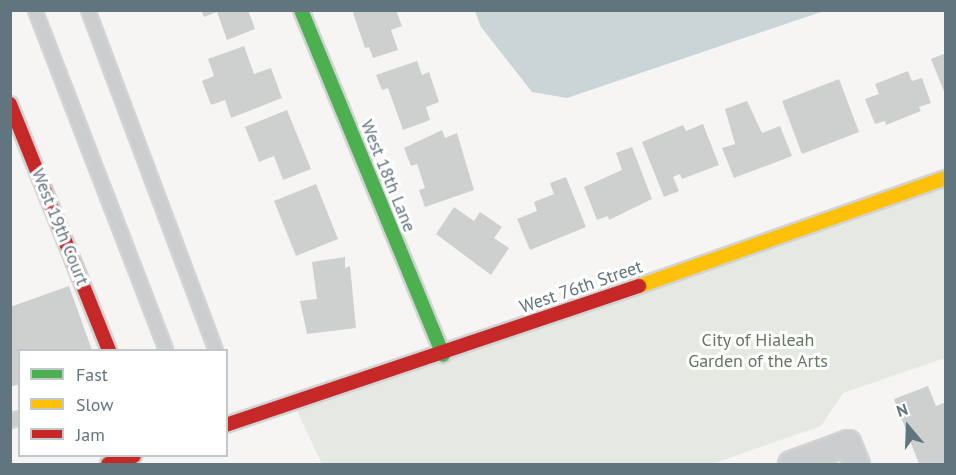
<!DOCTYPE html>
<html>
<head>
<meta charset="utf-8">
<style>
	body { margin:0 }
	#map { position:relative; width:956px; height:475px; overflow:hidden; background:#f6f5f4; font-family:"PT Sans",sans-serif }
	div>[style] { position:absolute }
	[style*='--x'] { left:calc(var(--x)*1px); top:calc(var(--y)*1px); width:calc(var(--w)*1px); rotate:calc(var(--a)*1deg) }
	.green>* { inset:0; background:#e6e8e2 }
	.water>* { inset:0; background:#cbd5d7 }
	.building>* { inset:0; background:#ced0d0 }
	.roads { filter:drop-shadow(2px 0 #d2d3d4) drop-shadow(-2px 0 #d2d3d4) drop-shadow(0 2px #d2d3d4) drop-shadow(0 -2px #d2d3d4) }
	.lane>* { height:12px; margin:-6px; padding:0 6px; transform-origin:6px; border-radius:6px; background:#cccdce }
	.street>* { height:24px; margin:-12px; padding:0 12px; transform-origin:12px; border-radius:12px; background:#cccdce }
	.fast>* { height:14px; margin:-7px; padding:0 7px; transform-origin:7px; border-radius:7px; background:#4caf50 }
	.slow>* { height:14px; margin:-7px; padding:0 7px; transform-origin:7px; border-radius:7px; background:#ffc107 }
	.jam>* { height:14px; margin:-7px; padding:0 7px; transform-origin:7px; border-radius:7px; background:#c62828 }
	span { translate:-50% -50%; white-space:nowrap; text-align:center; line-height:1.15; -webkit-text-stroke:6px #fff; paint-order:stroke }
	.street-label { font-size:18px; color:#61757f }
	.park-label { font-size:18px; color:#667760 }
	.frame { position:absolute; inset:0; border:12px solid #61757f; pointer-events:none }
	.legend { position:absolute; left:18px; top:349px; width:210px; height:108px; box-sizing:border-box; background:#fff; border:2px solid #c0c8cc; margin:0; padding:8px 10px; list-style:none; font-size:18px; color:#61757f }
	.legend li { display:flex; align-items:center; gap:12px; height:30px }
	.legend b { width:30px; border:2px solid #c0c8cc }
	.north { position:absolute; left:878px; top:397px; width:60px; height:60px; -webkit-text-stroke:4px #fff; paint-order:stroke; rotate:341deg; font-size:16px; font-weight:700; line-height:24px; text-align:center; color:#61757f }
	.north::after { content:''; display:block; margin:auto; width:21px; height:27px; background:#61757f; clip-path:polygon(50% 0,100% 100%,50% 72%,0 100%) }
</style>
</head>
<body>
<div id="map">
	<div class="green">
		<i style="clip-path:polygon(945px 187px,945px 358px,843px 393px,821px 426px,712px 464px,322px 464px,297px 411px)"></i>
	</div>
	<div class="water">
		<i style="clip-path:polygon(475px 11px,475px 10px,824px 11px,567px 98px,532px 92px,481px 27px)"></i>
	</div>
	<div class="building">
		<i style="clip-path:polygon(201px 10px,248px 10px,255px 29px,227px 40px,217px 12px,204px 17px)"></i>
		<i style="clip-path:polygon(356px 10px,396px 10px,402px 26px,391px 30px,398px 50px,373px 58px,369px 47px,365px 48px,353px 13px)"></i>
		<i style="clip-path:polygon(244px 46px,254px 74px,271px 68px,282px 98px,231px 118px,225px 100px,211px 105px,202px 81px,214px 76px,208px 59px)"></i>
		<i style="clip-path:polygon(946px 53px,946px 94px,945px 94px,931px 59px)"></i>
		<i style="clip-path:polygon(417px 61px,422px 75px,429px 72px,439px 102px,426px 107px,430px 120px,403px 130px,388px 88px,382px 90px,376px 75px)"></i>
		<i style="clip-path:polygon(908px 71px,912px 81px,922px 78px,931px 103px,919px 107px,921px 111px,886px 125px,885px 121px,875px 124px,865px 99px,879px 94px,875px 84px)"></i>
		<i style="clip-path:polygon(839px 79px,859px 132px,802px 154px,782px 101px)"></i>
		<i style="clip-path:polygon(747px 101px,762px 133px,780px 126px,792px 156px,734px 178px,722px 148px,735px 144px,725px 109px)"></i>
		<i style="clip-path:polygon(287px 110px,311px 169px,283px 180px,274px 156px,259px 162px,245px 127px)"></i>
		<i style="clip-path:polygon(703px 124px,719px 165px,682px 179px,680px 174px,673px 177px,679px 191px,664px 197px,642px 142px,683px 125px,686px 131px)"></i>
		<i style="clip-path:polygon(442px 130px,445px 138px,457px 133px,474px 190px,425px 207px,419px 190px,425px 188px,417px 164px,411px 166px,404px 148px)"></i>
		<i style="clip-path:polygon(632px 147px,652px 199px,609px 220px,608px 216px,597px 220px,584px 187px,622px 170px,616px 153px)"></i>
		<i style="clip-path:polygon(566px 177px,586px 227px,530px 250px,517px 219px,537px 211px,534px 202px,554px 194px,550px 183px)"></i>
		<i style="clip-path:polygon(316px 184px,338px 239px,296px 256px,274px 201px)"></i>
		<i style="clip-path:polygon(454px 207px,474px 221px,480px 212px,502px 227px,494px 238px,509px 248px,491px 275px,436px 234px)"></i>
		<i style="clip-path:polygon(345px 257px,345px 268px,350px 266px,356px 328px,307px 334px,300px 301px,317px 299px,312px 262px)"></i>
		<i style="clip-path:polygon(69px 286px,92px 350px,20px 350px,20px 384px,10px 387px,10px 307px)"></i>
		<i style="clip-path:polygon(928px 386px,936px 406px,946px 402px,946px 464px,919px 464px,894px 399px)"></i>
	</div>
	<div class="roads">
		<div class="lane">
			<i style="--x:35;--y:10;--w:364;--a:68.9"></i>
			<i style="--x:88;--y:10;--w:363;--a:69.4"></i>
			<i style="--x:10;--y:421;--w:10;--a:-17"></i>
		</div>
		<div class="street">
			<i style="--x:791;--y:464;--w:61;--a:-20.2"></i>
			<i style="--x:848;--y:443;--w:23;--a:67"></i>
		</div>
		<div class="fast">
			<i style="--x:301;--y:10;--w:373;--a:67.6"></i>
		</div>
		<div class="slow">
			<i style="--x:639;--y:286;--w:325;--a:-19.4"></i>
		</div>
		<div class="jam">
			<i style="--x:10;--y:104;--w:265;--a:68.1"></i>
			<i style="--x:226;--y:425;--w:436;--a:-18.6"></i>
			<i style="--x:108;--y:464;--w:27;--a:-17"></i>
		</div>
	</div>
	<div class="street-label">
		<span style="left:388px;top:176px;rotate:68deg">West 18th Lane</span>
		<span style="left:60px;top:227px;rotate:68deg">West 19th Court</span>
		<span style="left:581px;top:287px;rotate:-19deg">West 76th Street</span>
	</div>
	<div class="park-label">
		<span style="left:758px;top:351px">City of Hialeah<br>Garden of the Arts</span>
	</div>
	<div class="frame"></div>
	<ul class="legend">
	<li><b style="height:8px;background:#4caf50"></b>Fast</li>
	<li><b style="height:8px;background:#ffc107"></b>Slow</li>
	<li><b style="height:8px;background:#c62828"></b>Jam</li>
	</ul>
	<div class="north">N</div>
</div>
</body>
</html>
